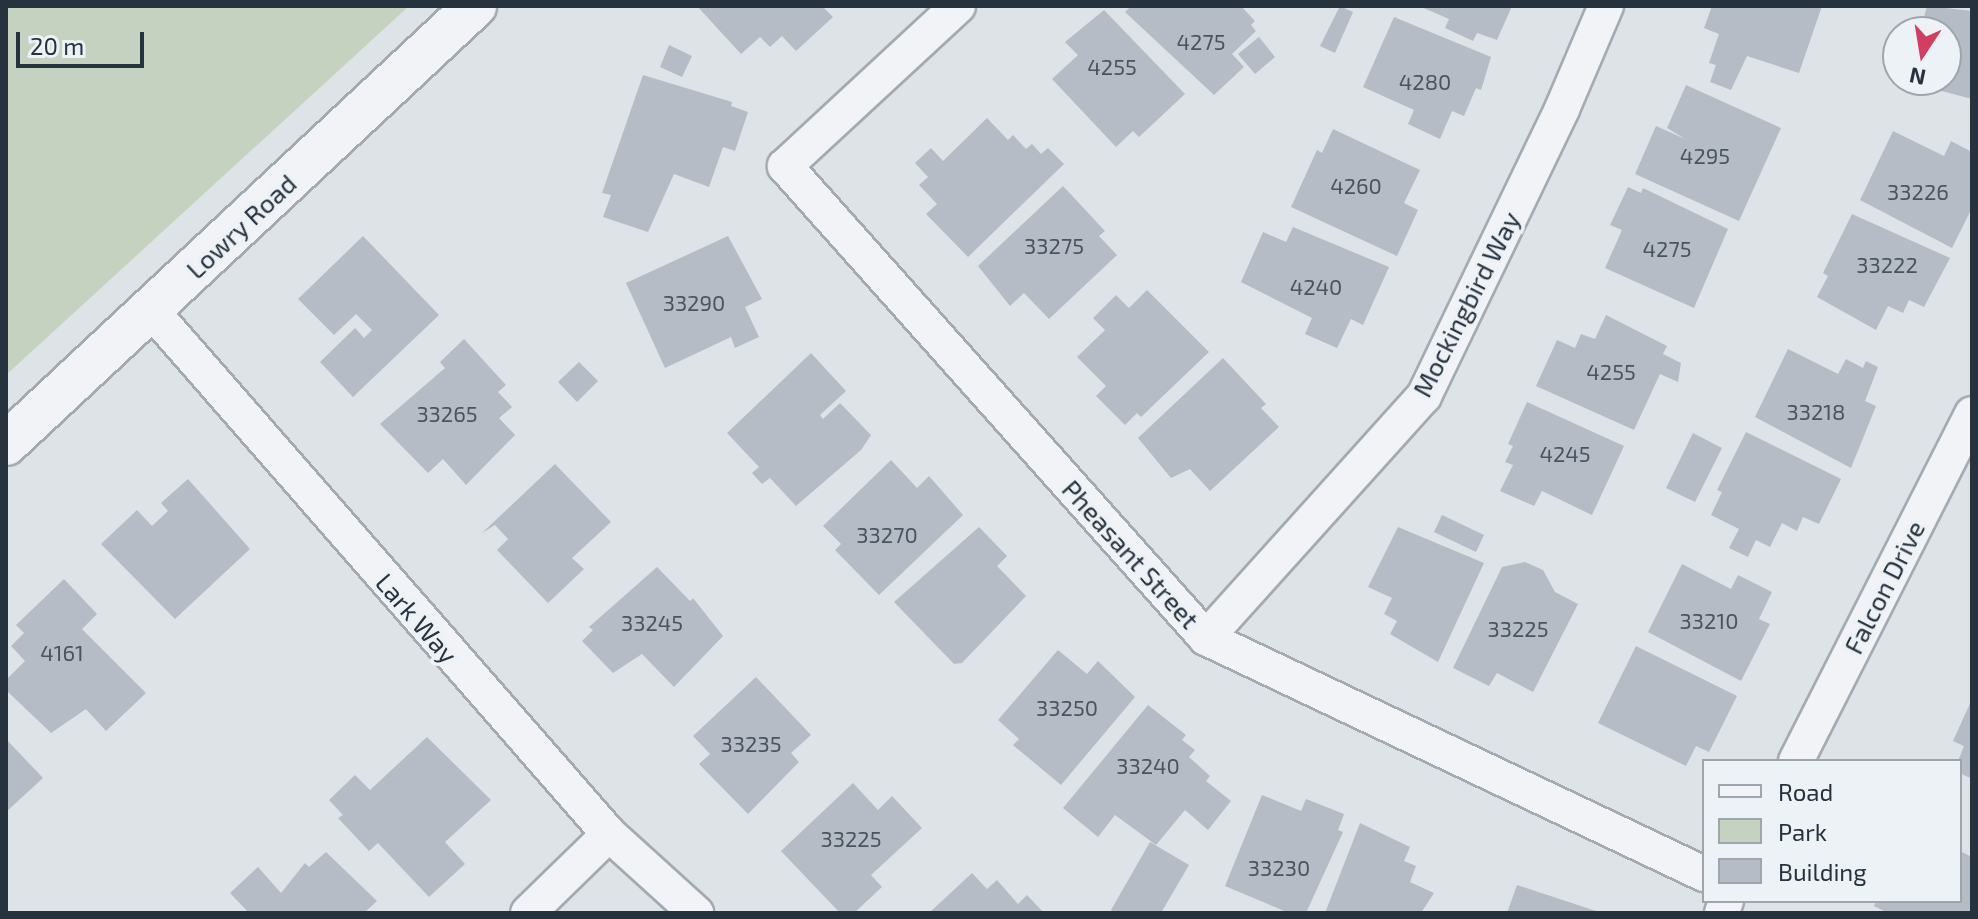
<!DOCTYPE html>
<html>
<head>
<meta charset="utf-8">
<style>
	body { margin:0 }
	#map { position:relative; width:1978px; height:919px; overflow:hidden; background:#dee3e8; font-family:"Exo 2",sans-serif }
	div>[style] { position:absolute }
	[style*='--x'] { left:calc(var(--x)*1px); top:calc(var(--y)*1px); width:calc(var(--w)*1px); rotate:calc(var(--a)*1deg) }
	.green>* { inset:0; background:#c5d2bf }
	.building>* { inset:0; background:#b5bcc5 }
	.roads { filter:drop-shadow(2px 0 #a3aab2) drop-shadow(-2px 0 #a3aab2) drop-shadow(0 2px #a3aab2) drop-shadow(0 -2px #a3aab2) }
	.minor>* { height:34px; margin:-17px; padding:0 17px; transform-origin:17px; border-radius:17px; background:#f1f3f6 }
	.tertiary>* { height:42px; margin:-21px; padding:0 21px; transform-origin:21px; border-radius:21px; background:#f1f3f6 }
	span { translate:-50% -50%; white-space:nowrap; text-align:center; line-height:1.15; -webkit-text-stroke:7px #edf2f6; paint-order:stroke }
	.number-label { font-size:22px; color:#4a5460 }
	.number-label span { -webkit-text-stroke-width:0 }
	.street-label { font-size:26px; color:#27323f }
	.frame { position:absolute; inset:0; border:8px solid #27323f; pointer-events:none }
	.legend { position:absolute; left:1702px; top:759px; width:260px; height:144px; box-sizing:border-box; background:#edf2f6; border:2px solid #9ea5ad; margin:0; padding:10px 14px; list-style:none; font-size:24px; color:#27323f }
	.legend li { display:flex; align-items:center; gap:16px; height:40px }
	.legend b { width:40px; border:2px solid #9ea5ad }
	.north { position:absolute; left:1882px; top:16px; width:80px; height:80px; box-sizing:border-box; background:#edf2f6; border:2px solid #9ea5ad; border-radius:50%; rotate:192deg; font-size:22px; font-weight:700; line-height:32px; text-align:center; color:#27323f }
	.north::after { content:''; display:block; margin:auto; width:28px; height:36px; background:#d23e61; clip-path:polygon(50% 0,100% 100%,50% 72%,0 100%) }
	.scale { position:absolute; left:16px; top:32px; width:128px; height:36px; box-sizing:border-box; border:4px solid #27323f; border-top:0; padding-left:10px; font-size:24px; line-height:28px; white-space:nowrap; color:#27323f; -webkit-text-stroke:6px #edf2f6; paint-order:stroke }
</style>
</head>
<body>
<div id="map">
	<div class="green">
		<i style="clip-path:polygon(6px 6px,409px 6px,6px 375px)"></i>
	</div>
	<div class="building">
		<i style="clip-path:polygon(697px 6px,822px 6px,833px 17px,796px 51px,782px 36px,770px 47px,760px 37px,741px 54px)"></i>
		<i style="clip-path:polygon(1131px 6px,1241px 6px,1255px 21px,1251px 25px,1256px 31px,1232px 54px,1244px 67px,1214px 95px,1125px 12px)"></i>
		<i style="clip-path:polygon(1340px 6px,1353px 12px,1335px 53px,1320px 46px)"></i>
		<i style="clip-path:polygon(1419px 6px,1512px 6px,1497px 40px,1477px 33px,1473px 41px,1445px 28px,1449px 19px)"></i>
		<i style="clip-path:polygon(1712px 6px,1822px 6px,1799px 73px,1747px 56px,1731px 90px,1710px 82px,1716px 65px,1709px 63px,1719px 34px,1704px 28px)"></i>
		<i style="clip-path:polygon(1927px 6px,1972px 11px,1972px 99px,1904px 81px,1946px 80px,1946px 32px,1920px 32px)"></i>
		<i style="clip-path:polygon(1104px 10px,1185px 94px,1139px 137px,1133px 131px,1116px 147px,1052px 79px,1078px 55px,1065px 42px)"></i>
		<i style="clip-path:polygon(1394px 17px,1491px 57px,1481px 90px,1476px 88px,1464px 116px,1452px 111px,1440px 139px,1408px 124px,1414px 110px,1363px 87px)"></i>
		<i style="clip-path:polygon(1259px 37px,1275px 57px,1255px 74px,1238px 54px)"></i>
		<i style="clip-path:polygon(669px 45px,692px 56px,682px 77px,660px 67px)"></i>
		<i style="clip-path:polygon(643px 75px,732px 102px,731px 106px,748px 112px,735px 151px,723px 147px,709px 187px,674px 174px,648px 232px,603px 217px,611px 195px,602px 193px)"></i>
		<i style="clip-path:polygon(1686px 85px,1781px 128px,1739px 221px,1635px 174px,1656px 126px,1685px 139px,1667px 128px)"></i>
		<i style="clip-path:polygon(987px 118px,1008px 140px,1013px 135px,1026px 149px,1032px 144px,1041px 154px,1048px 148px,1064px 164px,968px 257px,926px 214px,937px 204px,919px 185px,928px 177px,915px 163px,931px 148px,943px 161px)"></i>
		<i style="clip-path:polygon(1333px 129px,1420px 170px,1404px 203px,1418px 210px,1397px 256px,1291px 207px,1317px 150px,1322px 153px)"></i>
		<i style="clip-path:polygon(1893px 131px,1944px 156px,1951px 141px,1972px 152px,1972px 208px,1952px 248px,1860px 200px)"></i>
		<i style="clip-path:polygon(1063px 186px,1105px 231px,1099px 236px,1117px 255px,1049px 319px,1024px 293px,1010px 306px,978px 266px)"></i>
		<i style="clip-path:polygon(1628px 187px,1641px 193px,1643px 188px,1728px 229px,1694px 308px,1605px 268px,1622px 230px,1610px 225px)"></i>
		<i style="clip-path:polygon(1852px 214px,1950px 258px,1924px 307px,1909px 300px,1903px 313px,1888px 306px,1876px 330px,1817px 297px,1828px 276px,1823px 273px)"></i>
		<i style="clip-path:polygon(1293px 227px,1389px 267px,1363px 325px,1351px 319px,1337px 348px,1305px 334px,1312px 318px,1241px 282px,1263px 232px,1286px 242px)"></i>
		<i style="clip-path:polygon(363px 236px,439px 315px,353px 397px,320px 362px,355px 328px,364px 338px,372px 330px,356px 314px,334px 335px,298px 299px)"></i>
		<i style="clip-path:polygon(728px 236px,762px 299px,745px 307px,759px 337px,735px 348px,731px 337px,665px 368px,626px 283px)"></i>
		<i style="clip-path:polygon(1147px 290px,1209px 352px,1141px 417px,1137px 413px,1125px 425px,1096px 396px,1106px 386px,1077px 357px,1105px 330px,1093px 318px,1116px 295px,1129px 308px)"></i>
		<i style="clip-path:polygon(1606px 315px,1667px 346px,1663px 354px,1681px 363px,1678px 382px,1660px 374px,1634px 430px,1536px 386px,1557px 340px,1575px 348px,1581px 334px,1595px 339px)"></i>
		<i style="clip-path:polygon(464px 339px,506px 385px,498px 392px,512px 407px,499px 418px,515px 435px,466px 485px,443px 459px,428px 473px,380px 424px,445px 368px,440px 362px)"></i>
		<i style="clip-path:polygon(1788px 349px,1838px 374px,1846px 359px,1863px 368px,1866px 361px,1878px 367px,1865px 401px,1876px 406px,1851px 468px,1755px 417px)"></i>
		<i style="clip-path:polygon(811px 353px,846px 391px,820px 415px,823px 419px,840px 403px,871px 435px,861px 450px,796px 506px,770px 478px,762px 484px,752px 473px,759px 467px,727px 433px)"></i>
		<i style="clip-path:polygon(1223px 358px,1266px 404px,1261px 408px,1279px 427px,1210px 491px,1190px 469px,1171px 478px,1138px 438px)"></i>
		<i style="clip-path:polygon(579px 362px,598px 381px,577px 402px,558px 382px)"></i>
		<i style="clip-path:polygon(1527px 402px,1624px 446px,1592px 515px,1542px 491px,1534px 506px,1500px 491px,1513px 465px,1505px 462px,1513px 446px,1508px 444px)"></i>
		<i style="clip-path:polygon(1746px 432px,1841px 479px,1819px 524px,1803px 517px,1797px 531px,1782px 523px,1770px 547px,1756px 540px,1748px 557px,1729px 548px,1739px 529px,1711px 515px,1722px 492px,1717px 490px)"></i>
		<i style="clip-path:polygon(1693px 433px,1722px 448px,1695px 502px,1666px 488px)"></i>
		<i style="clip-path:polygon(891px 460px,917px 488px,929px 476px,963px 515px,879px 595px,835px 550px,841px 544px,823px 526px)"></i>
		<i style="clip-path:polygon(555px 464px,611px 522px,572px 558px,584px 569px,548px 603px,497px 550px,508px 539px,495px 525px,482px 533px)"></i>
		<i style="clip-path:polygon(188px 479px,250px 549px,175px 619px,101px 544px,137px 510px,152px 526px,168px 511px,161px 503px)"></i>
		<i style="clip-path:polygon(1442px 515px,1484px 535px,1476px 552px,1434px 532px)"></i>
		<i style="clip-path:polygon(979px 527px,1007px 556px,997px 566px,1026px 596px,962px 663px,954px 664px,894px 602px)"></i>
		<i style="clip-path:polygon(1398px 527px,1484px 563px,1438px 662px,1390px 634px,1397px 621px,1384px 614px,1392px 598px,1368px 587px)"></i>
		<i style="clip-path:polygon(1525px 562px,1543px 570px,1555px 592px,1578px 604px,1533px 692px,1497px 673px,1489px 686px,1453px 668px,1502px 567px)"></i>
		<i style="clip-path:polygon(1682px 564px,1731px 589px,1738px 575px,1772px 592px,1759px 619px,1770px 624px,1741px 681px,1648px 632px)"></i>
		<i style="clip-path:polygon(657px 567px,690px 601px,693px 598px,723px 636px,674px 687px,642px 654px,613px 673px,582px 641px,593px 630px,589px 627px)"></i>
		<i style="clip-path:polygon(64px 579px,97px 614px,82px 629px,146px 693px,106px 731px,86px 709px,51px 733px,6px 690px,6px 680px,25px 661px,11px 646px,24px 633px,16px 625px)"></i>
		<i style="clip-path:polygon(1636px 646px,1737px 696px,1709px 752px,1696px 746px,1686px 766px,1598px 723px)"></i>
		<i style="clip-path:polygon(1058px 650px,1087px 674px,1098px 661px,1135px 697px,1061px 785px,1013px 745px,1019px 739px,998px 720px)"></i>
		<i style="clip-path:polygon(756px 677px,811px 735px,791px 753px,799px 762px,748px 814px,699px 764px,710px 754px,693px 736px)"></i>
		<i style="clip-path:polygon(1972px 699px,1972px 779px,1960px 773px,1958px 761px,1964px 746px,1953px 741px)"></i>
		<i style="clip-path:polygon(1148px 705px,1186px 735px,1182px 740px,1195px 750px,1189px 757px,1210px 776px,1206px 781px,1231px 801px,1208px 830px,1185px 810px,1156px 845px,1115px 815px,1098px 837px,1063px 808px)"></i>
		<i style="clip-path:polygon(427px 737px,491px 800px,445px 842px,465px 864px,429px 897px,378px 843px,369px 851px,338px 818px,343px 815px,329px 800px,355px 775px,370px 790px)"></i>
		<i style="clip-path:polygon(6px 739px,43px 778px,6px 812px)"></i>
		<i style="clip-path:polygon(853px 783px,878px 810px,892px 796px,922px 828px,871px 875px,882px 887px,854px 913px,840px 913px,781px 851px)"></i>
		<i style="clip-path:polygon(1262px 795px,1301px 811px,1306px 799px,1344px 814px,1338px 830px,1343px 832px,1306px 913px,1289px 913px,1225px 886px)"></i>
		<i style="clip-path:polygon(1360px 823px,1410px 847px,1404px 861px,1416px 866px,1410px 882px,1434px 893px,1421px 913px,1325px 913px)"></i>
		<i style="clip-path:polygon(1150px 842px,1189px 865px,1161px 913px,1116px 913px,1111px 910px)"></i>
		<i style="clip-path:polygon(1960px 851px,1972px 857px,1972px 913px,1888px 913px,1874px 906px,1876px 901px,1960px 901px)"></i>
		<i style="clip-path:polygon(326px 852px,377px 901px,364px 913px,249px 913px,230px 893px,258px 867px,281px 893px,305px 863px,309px 867px)"></i>
		<i style="clip-path:polygon(972px 873px,987px 889px,997px 880px,1018px 904px,1027px 895px,1044px 913px,929px 913px)"></i>
		<i style="clip-path:polygon(1517px 885px,1599px 912px,1599px 913px,1507px 913px)"></i>
	</div>
	<div class="roads">
		<div class="minor">
			<i style="--x:958;--y:6;--w:236;--a:137.2"></i>
			<i style="--x:785;--y:166;--w:632;--a:48.27"></i>
			<i style="--x:1206;--y:638;--w:551;--a:25.36"></i>
			<i style="--x:151;--y:310;--w:696;--a:48.85"></i>
			<i style="--x:609;--y:834;--w:118;--a:42.2"></i>
			<i style="--x:1206;--y:638;--w:326;--a:-48"></i>
			<i style="--x:1424;--y:396;--w:318;--a:-64.3"></i>
			<i style="--x:1562;--y:109;--w:112;--a:-66.9"></i>
			<i style="--x:1796;--y:761;--w:389;--a:-63.1"></i>
			<i style="--x:528;--y:913;--w:113;--a:-44.3"></i>
			<i style="--x:1722;--y:913;--w:13;--a:-72"></i>
		</div>
		<div class="tertiary">
			<i style="--x:6;--y:444;--w:642;--a:-43.04"></i>
		</div>
	</div>
	<div class="number-label">
		<span style="left:1201px;top:42px">4275</span>
		<span style="left:1112px;top:67px">4255</span>
		<span style="left:1425px;top:82px">4280</span>
		<span style="left:1705px;top:156px">4295</span>
		<span style="left:1356px;top:186px">4260</span>
		<span style="left:1918px;top:192px">33226</span>
		<span style="left:1054px;top:246px">33275</span>
		<span style="left:1667px;top:249px">4275</span>
		<span style="left:1887px;top:265px">33222</span>
		<span style="left:1316px;top:287px">4240</span>
		<span style="left:694px;top:303px">33290</span>
		<span style="left:1611px;top:372px">4255</span>
		<span style="left:1816px;top:412px">33218</span>
		<span style="left:447px;top:414px">33265</span>
		<span style="left:1565px;top:454px">4245</span>
		<span style="left:887px;top:535px">33270</span>
		<span style="left:1709px;top:621px">33210</span>
		<span style="left:652px;top:623px">33245</span>
		<span style="left:1518px;top:629px">33225</span>
		<span style="left:62px;top:653px">4161</span>
		<span style="left:1067px;top:708px">33250</span>
		<span style="left:751px;top:744px">33235</span>
		<span style="left:1148px;top:766px">33240</span>
		<span style="left:851px;top:839px">33225</span>
		<span style="left:1279px;top:868px">33230</span>
	</div>
	<div class="street-label">
		<span style="left:241px;top:226px;rotate:-43deg">Lowry Road</span>
		<span style="left:1466px;top:304px;rotate:-63deg">Mockingbird Way</span>
		<span style="left:1131px;top:554px;rotate:48deg">Pheasant Street</span>
		<span style="left:1884px;top:587px;rotate:-63deg">Falcon Drive</span>
		<span style="left:417px;top:618px;rotate:49deg">Lark Way</span>
	</div>
	<div class="frame"></div>
	<ul class="legend">
	<li><b style="height:10px;background:#f1f3f6"></b>Road</li>
	<li><b style="height:22px;background:#c5d2bf"></b>Park</li>
	<li><b style="height:22px;background:#b5bcc5"></b>Building</li>
	</ul>
	<div class="north">N</div>
	<div class="scale">20 m</div>
</div>
</body>
</html>
